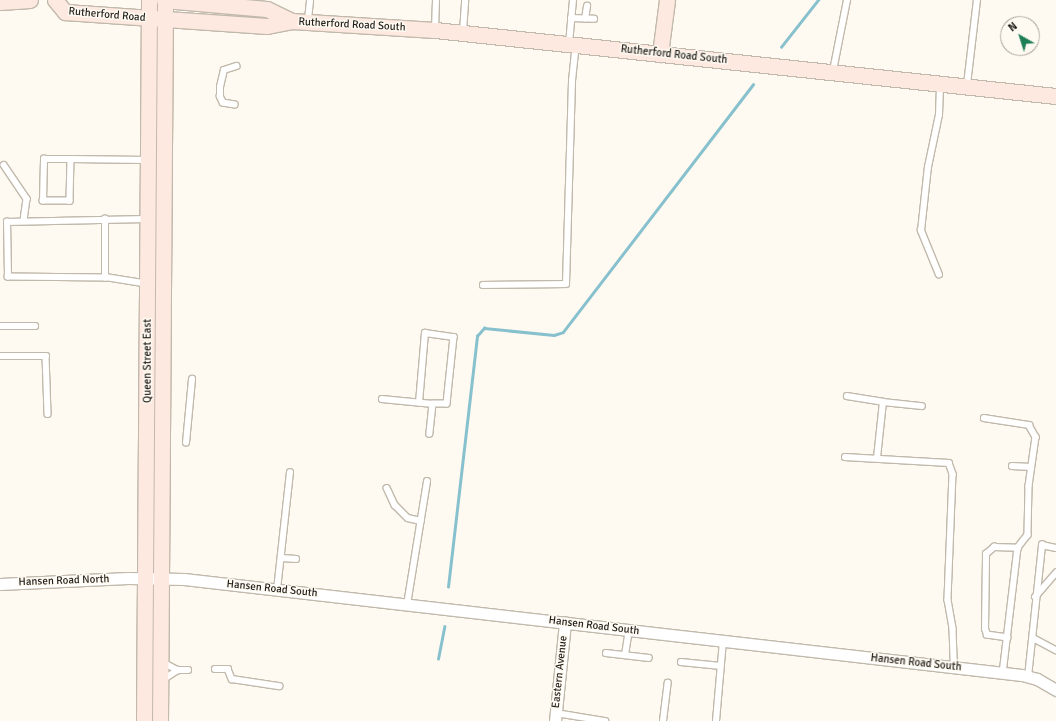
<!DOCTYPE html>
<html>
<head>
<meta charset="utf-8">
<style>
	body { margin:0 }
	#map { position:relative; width:1056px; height:721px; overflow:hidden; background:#fffaf1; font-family:Signika,sans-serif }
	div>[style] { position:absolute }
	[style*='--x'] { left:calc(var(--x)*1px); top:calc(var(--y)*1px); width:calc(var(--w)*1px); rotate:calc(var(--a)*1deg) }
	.stream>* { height:2.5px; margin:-1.25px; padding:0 1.25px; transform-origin:1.25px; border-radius:1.25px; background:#88c1ce }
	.roads { filter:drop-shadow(1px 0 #c1b9ab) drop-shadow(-1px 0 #c1b9ab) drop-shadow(0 1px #c1b9ab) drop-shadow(0 -1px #c1b9ab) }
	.lane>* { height:5.5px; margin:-2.75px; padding:0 2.75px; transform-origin:2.75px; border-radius:2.75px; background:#fff }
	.street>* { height:11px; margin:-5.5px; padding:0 5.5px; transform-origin:5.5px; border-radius:5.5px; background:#fff }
	.secondary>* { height:15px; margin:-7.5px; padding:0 7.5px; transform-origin:7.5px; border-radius:7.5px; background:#fee9e1 }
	span { translate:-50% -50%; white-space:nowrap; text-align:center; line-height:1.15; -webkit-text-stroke:3px #fffaf1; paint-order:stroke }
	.street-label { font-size:11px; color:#221f1a }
	.north { position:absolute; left:1000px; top:16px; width:40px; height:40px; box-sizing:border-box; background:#fffaf1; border:1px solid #a7a29b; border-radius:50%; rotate:321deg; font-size:11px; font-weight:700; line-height:16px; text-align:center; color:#221f1a }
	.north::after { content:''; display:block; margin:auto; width:14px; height:18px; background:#1e7e56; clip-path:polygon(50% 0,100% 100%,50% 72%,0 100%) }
</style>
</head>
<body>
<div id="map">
	<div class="stream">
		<i style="--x:781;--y:47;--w:60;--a:-51.8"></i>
		<i style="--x:448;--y:587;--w:253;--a:-83.4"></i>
		<i style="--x:477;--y:336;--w:11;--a:-49"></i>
		<i style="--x:484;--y:328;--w:70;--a:5.7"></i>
		<i style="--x:554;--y:335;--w:9;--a:-18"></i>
		<i style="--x:563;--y:332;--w:312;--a:-52.5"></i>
		<i style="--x:438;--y:659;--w:33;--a:-79"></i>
	</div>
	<div class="roads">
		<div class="lane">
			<i style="--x:571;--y:18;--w:23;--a:2"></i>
			<i style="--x:585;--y:19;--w:13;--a:-81"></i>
			<i style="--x:308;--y:20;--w:20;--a:-84"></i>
			<i style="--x:435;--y:29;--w:29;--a:-88"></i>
			<i style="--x:463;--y:32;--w:32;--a:-86"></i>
			<i style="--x:569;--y:44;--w:44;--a:-84.8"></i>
			<i style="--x:833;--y:71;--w:72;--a:-78.8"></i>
			<i style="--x:967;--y:85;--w:86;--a:-83.3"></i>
			<i style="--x:235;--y:105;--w:12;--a:-171"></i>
			<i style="--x:223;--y:103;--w:7;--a:-117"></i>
			<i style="--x:220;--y:97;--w:10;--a:-90"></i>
			<i style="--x:220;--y:87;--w:17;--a:-77"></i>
			<i style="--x:224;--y:70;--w:13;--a:-18"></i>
			<i style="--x:71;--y:159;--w:42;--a:91.4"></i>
			<i style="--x:70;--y:201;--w:27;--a:180"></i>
			<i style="--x:43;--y:201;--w:42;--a:-88.6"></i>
			<i style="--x:44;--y:159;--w:27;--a:0"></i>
			<i style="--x:71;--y:159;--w:75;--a:0.8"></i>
			<i style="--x:4;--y:165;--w:41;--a:55.9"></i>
			<i style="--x:27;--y:199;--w:22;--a:98"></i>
			<i style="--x:939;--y:275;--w:48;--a:-112.2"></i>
			<i style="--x:921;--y:231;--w:64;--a:-83.8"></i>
			<i style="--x:928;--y:167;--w:53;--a:-78.1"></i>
			<i style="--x:939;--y:115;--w:30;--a:-88"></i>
			<i style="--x:105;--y:278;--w:59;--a:-90"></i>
			<i style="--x:146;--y:284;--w:39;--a:-171"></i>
			<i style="--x:107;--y:278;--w:99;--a:-179.4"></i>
			<i style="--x:8;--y:277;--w:55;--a:-91"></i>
			<i style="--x:7;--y:222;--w:139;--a:-1.2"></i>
			<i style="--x:483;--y:285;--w:83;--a:-0.7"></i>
			<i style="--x:566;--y:284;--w:203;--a:-88.3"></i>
			<i style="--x:572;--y:81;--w:36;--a:-84"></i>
			<i style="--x:0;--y:326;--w:35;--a:0"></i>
			<i style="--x:0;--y:356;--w:46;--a:0"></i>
			<i style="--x:46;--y:356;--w:58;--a:88"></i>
			<i style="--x:847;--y:396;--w:36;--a:9"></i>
			<i style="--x:382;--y:399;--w:51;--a:5.6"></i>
			<i style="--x:433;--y:404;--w:30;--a:96"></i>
			<i style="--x:419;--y:403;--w:70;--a:-85.1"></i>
			<i style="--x:425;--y:333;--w:29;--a:8"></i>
			<i style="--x:454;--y:337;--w:67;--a:96"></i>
			<i style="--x:447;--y:404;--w:14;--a:180"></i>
			<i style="--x:984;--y:418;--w:46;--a:8.8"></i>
			<i style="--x:1029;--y:425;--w:14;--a:60"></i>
			<i style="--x:1036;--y:437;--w:49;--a:98.1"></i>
			<i style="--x:1029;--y:486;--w:49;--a:91.2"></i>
			<i style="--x:1028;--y:535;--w:16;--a:128"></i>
			<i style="--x:1018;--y:548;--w:126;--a:96.8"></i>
			<i style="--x:186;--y:443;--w:64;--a:-84.6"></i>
			<i style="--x:845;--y:457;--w:104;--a:3.3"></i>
			<i style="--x:949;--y:463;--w:12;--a:70"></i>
			<i style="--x:953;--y:474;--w:126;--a:92.3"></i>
			<i style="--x:948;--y:600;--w:29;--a:80"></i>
			<i style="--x:953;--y:629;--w:38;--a:88"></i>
			<i style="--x:877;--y:458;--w:56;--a:-83.9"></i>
			<i style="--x:883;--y:402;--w:39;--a:6"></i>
			<i style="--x:1012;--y:466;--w:19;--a:3"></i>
			<i style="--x:387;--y:488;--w:19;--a:65"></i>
			<i style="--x:395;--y:505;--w:18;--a:45"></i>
			<i style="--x:408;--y:518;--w:13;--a:13"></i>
			<i style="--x:282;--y:558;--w:14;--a:4"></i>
			<i style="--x:277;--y:590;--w:118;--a:-83.7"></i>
			<i style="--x:1035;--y:597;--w:32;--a:-49"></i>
			<i style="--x:407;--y:605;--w:125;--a:-80.8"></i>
			<i style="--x:1008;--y:638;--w:21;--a:-172"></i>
			<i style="--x:987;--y:635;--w:6;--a:-108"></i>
			<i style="--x:985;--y:629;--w:75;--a:-89.2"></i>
			<i style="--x:986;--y:554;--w:11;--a:-41"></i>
			<i style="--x:994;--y:547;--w:24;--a:2"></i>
			<i style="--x:1033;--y:638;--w:26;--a:28"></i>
			<i style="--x:606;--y:653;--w:43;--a:6.6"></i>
			<i style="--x:625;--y:655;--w:25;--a:-81"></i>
			<i style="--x:162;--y:662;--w:18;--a:27"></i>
			<i style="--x:178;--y:670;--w:10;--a:0"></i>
			<i style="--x:681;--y:662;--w:40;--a:5.7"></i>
			<i style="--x:215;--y:669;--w:13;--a:0"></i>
			<i style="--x:228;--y:669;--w:11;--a:68"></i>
			<i style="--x:232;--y:679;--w:48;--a:8.5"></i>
			<i style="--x:1028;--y:677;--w:133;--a:-83.9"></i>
			<i style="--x:1042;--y:545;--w:14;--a:12"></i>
			<i style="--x:161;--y:681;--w:20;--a:-33"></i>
			<i style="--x:556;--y:713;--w:50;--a:9.3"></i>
			<i style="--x:663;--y:721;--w:38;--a:-83"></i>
			<i style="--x:716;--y:721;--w:80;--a:-85"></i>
		</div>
		<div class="street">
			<i style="--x:0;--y:584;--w:128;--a:-2.7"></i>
			<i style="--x:128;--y:578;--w:56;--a:1"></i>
			<i style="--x:184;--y:579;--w:843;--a:6.54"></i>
			<i style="--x:1022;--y:675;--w:16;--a:15"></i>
			<i style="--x:1037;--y:679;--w:22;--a:30"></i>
			<i style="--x:555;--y:721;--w:99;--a:-84.2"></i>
		</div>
		<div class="secondary">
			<i style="--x:55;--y:0;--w:16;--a:50"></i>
			<i style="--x:65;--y:12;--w:202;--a:4"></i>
			<i style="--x:267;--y:26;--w:25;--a:-11"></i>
			<i style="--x:292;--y:21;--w:143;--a:3.6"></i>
			<i style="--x:435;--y:30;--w:624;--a:6.07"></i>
			<i style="--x:164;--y:0;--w:103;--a:5"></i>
			<i style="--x:267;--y:9;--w:28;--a:26"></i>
			<i style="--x:0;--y:2;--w:30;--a:-4"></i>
			<i style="--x:660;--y:54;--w:54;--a:-82.6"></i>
			<i style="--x:144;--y:721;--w:721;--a:-89.6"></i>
			<i style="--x:160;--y:721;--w:721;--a:-89.6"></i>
		</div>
	</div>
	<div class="street-label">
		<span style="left:107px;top:15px;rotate:5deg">Rutherford Road</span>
		<span style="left:352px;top:25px;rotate:3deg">Rutherford Road South</span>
		<span style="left:674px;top:55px;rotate:6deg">Rutherford Road South</span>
		<span style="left:148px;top:361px;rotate:-90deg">Queen Street East</span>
		<span style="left:64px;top:581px;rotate:-2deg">Hansen Road North</span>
		<span style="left:272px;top:589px;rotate:6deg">Hansen Road South</span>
		<span style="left:594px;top:626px;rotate:7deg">Hansen Road South</span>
		<span style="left:916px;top:663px;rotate:6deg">Hansen Road South</span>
		<span style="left:560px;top:672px;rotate:-84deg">Eastern Avenue</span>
	</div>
	<div class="north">N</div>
</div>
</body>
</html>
